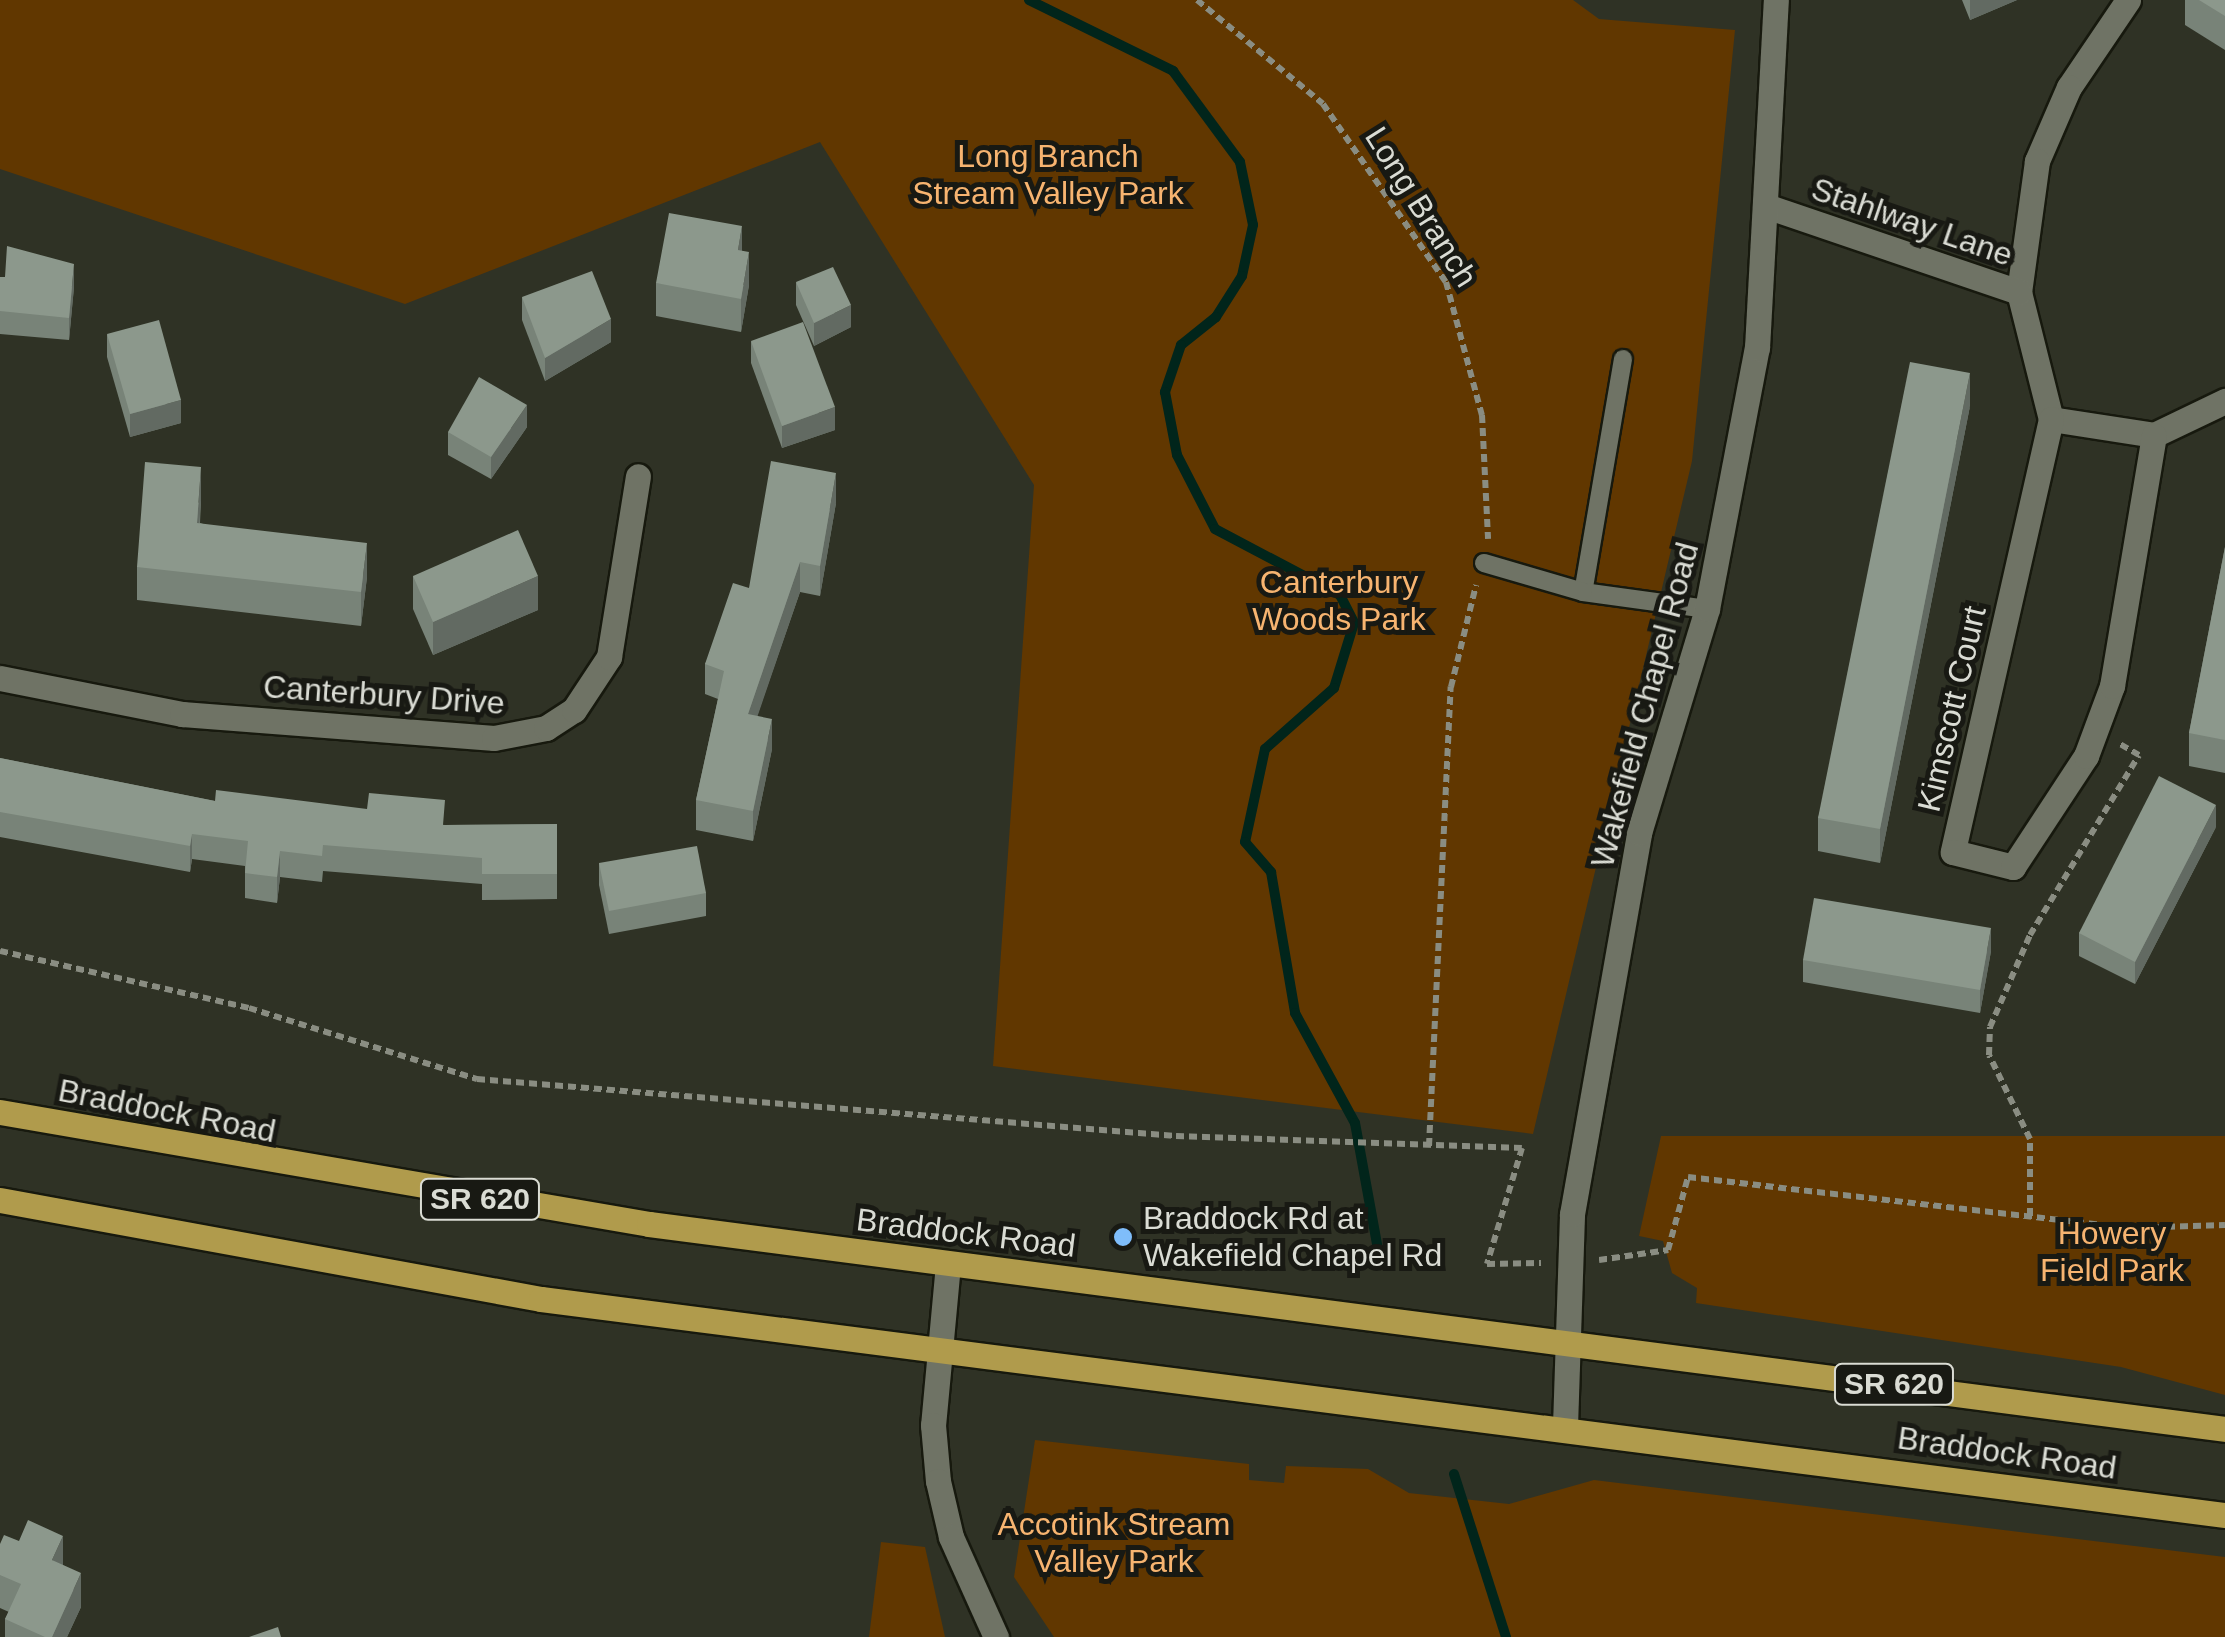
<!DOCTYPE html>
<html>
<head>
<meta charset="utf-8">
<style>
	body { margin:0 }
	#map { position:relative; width:2225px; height:1637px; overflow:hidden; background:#2f3225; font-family:Arial,sans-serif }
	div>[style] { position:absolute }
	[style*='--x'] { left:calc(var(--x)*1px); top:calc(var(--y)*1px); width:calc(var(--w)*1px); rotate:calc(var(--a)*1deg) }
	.green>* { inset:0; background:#613700 }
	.stream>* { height:10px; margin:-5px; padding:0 5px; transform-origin:5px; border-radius:5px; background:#01251b }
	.path>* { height:6px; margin-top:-3px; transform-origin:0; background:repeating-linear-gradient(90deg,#8a8d82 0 8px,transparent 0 13px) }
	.roads { filter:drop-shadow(2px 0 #17190e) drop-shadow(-2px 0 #17190e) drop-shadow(0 2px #17190e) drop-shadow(0 -2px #17190e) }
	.service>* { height:18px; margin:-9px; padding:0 9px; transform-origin:9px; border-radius:9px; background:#6f7365 }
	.minor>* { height:25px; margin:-12.5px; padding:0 12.5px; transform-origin:12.5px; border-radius:12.5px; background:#6f7365 }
	.tertiary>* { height:25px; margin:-12.5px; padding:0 12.5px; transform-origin:12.5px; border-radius:12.5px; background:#6f7365 }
	.secondary>* { height:25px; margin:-12.5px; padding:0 12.5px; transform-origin:12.5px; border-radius:12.5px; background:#6f7365 }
	.primary>* { height:25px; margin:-12.5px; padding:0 12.5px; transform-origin:12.5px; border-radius:12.5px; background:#b09b4c }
	.wall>* { inset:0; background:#788378 }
	.shaded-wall>* { inset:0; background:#626a62 }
	.building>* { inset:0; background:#8c988c }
	.dots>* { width:28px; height:28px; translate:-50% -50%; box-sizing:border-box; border:5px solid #181913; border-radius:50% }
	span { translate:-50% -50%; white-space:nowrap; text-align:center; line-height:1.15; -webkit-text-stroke:10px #181913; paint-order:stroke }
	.shield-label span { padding:2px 8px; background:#181913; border:2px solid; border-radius:8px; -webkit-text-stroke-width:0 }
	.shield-label { font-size:30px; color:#dadcd4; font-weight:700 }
	.park-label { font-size:32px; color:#f7b470 }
	.street-label { font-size:32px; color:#dadcd4 }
	.poi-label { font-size:32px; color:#dadcd4 }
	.left { translate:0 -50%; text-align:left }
</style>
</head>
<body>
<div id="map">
	<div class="green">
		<i style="clip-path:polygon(0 0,1573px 0,1599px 19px,1735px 30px,1692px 461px,1533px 1134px,993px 1066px,1034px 485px,820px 142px,405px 304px,0 169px)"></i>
		<i style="clip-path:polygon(1661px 1136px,2225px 1136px,2225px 1395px,2121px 1367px,1696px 1303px,1697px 1288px,1672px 1273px,1663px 1241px,1639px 1236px)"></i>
		<i style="clip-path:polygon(1035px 1440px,1249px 1464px,1249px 1480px,1284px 1483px,1286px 1466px,1368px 1469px,1409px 1493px,1509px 1504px,1594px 1480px,2225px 1557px,2225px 1637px,1054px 1637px,1014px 1577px)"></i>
		<i style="clip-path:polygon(881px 1542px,925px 1547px,945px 1637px,869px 1637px)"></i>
	</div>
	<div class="stream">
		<i style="--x:1029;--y:0;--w:161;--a:26.2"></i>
		<i style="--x:1173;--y:71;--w:113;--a:53.6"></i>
		<i style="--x:1240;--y:162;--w:64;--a:78.3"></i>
		<i style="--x:1253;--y:225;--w:52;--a:102.2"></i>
		<i style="--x:1242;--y:276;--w:49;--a:122.4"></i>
		<i style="--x:1216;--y:317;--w:45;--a:141.3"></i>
		<i style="--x:1181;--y:345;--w:50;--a:108.8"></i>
		<i style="--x:1165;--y:392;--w:64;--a:79.2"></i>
		<i style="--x:1177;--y:455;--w:83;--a:62.8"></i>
		<i style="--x:1215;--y:529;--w:141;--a:27.8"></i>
		<i style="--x:1340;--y:595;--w:31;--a:63"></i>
		<i style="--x:1354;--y:623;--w:68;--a:107.1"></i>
		<i style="--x:1334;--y:688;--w:92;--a:138.5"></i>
		<i style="--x:1265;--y:749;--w:95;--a:102.1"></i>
		<i style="--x:1245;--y:842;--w:40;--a:49"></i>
		<i style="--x:1271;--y:872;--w:143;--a:80.3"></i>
		<i style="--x:1295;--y:1013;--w:125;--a:61.4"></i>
		<i style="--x:1355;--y:1123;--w:129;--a:79.7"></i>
		<i style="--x:1454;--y:1474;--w:171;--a:72.3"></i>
	</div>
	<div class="path">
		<i style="--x:1197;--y:0;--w:163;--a:39.5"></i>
		<i style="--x:1323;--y:104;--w:216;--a:55.4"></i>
		<i style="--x:1446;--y:282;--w:138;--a:74.9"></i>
		<i style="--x:1482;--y:415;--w:124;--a:87.2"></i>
		<i style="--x:0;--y:951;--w:255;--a:12.9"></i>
		<i style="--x:249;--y:1008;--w:239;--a:17.3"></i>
		<i style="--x:477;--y:1079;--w:701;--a:4.66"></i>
		<i style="--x:1176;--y:1136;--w:346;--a:2"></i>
		<i style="--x:1522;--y:1148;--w:121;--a:106.8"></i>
		<i style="--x:1487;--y:1264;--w:54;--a:-1.1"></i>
		<i style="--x:1429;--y:1146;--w:460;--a:-87.3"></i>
		<i style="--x:1451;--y:687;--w:105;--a:-76.2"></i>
		<i style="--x:2030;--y:1216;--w:77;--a:-90"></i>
		<i style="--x:2030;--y:1139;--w:93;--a:-116"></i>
		<i style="--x:1989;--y:1055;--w:28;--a:-88"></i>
		<i style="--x:1990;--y:1027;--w:100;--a:-66.5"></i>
		<i style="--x:2030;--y:935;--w:210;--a:-58.8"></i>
		<i style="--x:2139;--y:755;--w:24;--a:-150"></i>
		<i style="--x:1599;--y:1260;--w:70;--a:-8.2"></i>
		<i style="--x:1668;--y:1250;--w:76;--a:-74.7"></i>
		<i style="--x:1688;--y:1177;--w:443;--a:6.6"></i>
		<i style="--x:2128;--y:1228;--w:97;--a:-1.8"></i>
	</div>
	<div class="roads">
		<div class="service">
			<i style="--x:1623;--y:359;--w:236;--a:99.7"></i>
			<i style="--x:1583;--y:592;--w:125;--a:7.8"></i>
			<i style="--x:1484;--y:563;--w:103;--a:16.3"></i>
		</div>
		<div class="minor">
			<i style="--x:2128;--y:0;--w:105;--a:124.1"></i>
			<i style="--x:2069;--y:87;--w:81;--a:113.4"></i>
			<i style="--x:2037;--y:161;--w:132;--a:97.8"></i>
			<i style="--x:2019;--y:292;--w:131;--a:75.9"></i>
			<i style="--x:2051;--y:419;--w:104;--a:8.8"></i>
			<i style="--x:2154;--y:435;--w:79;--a:-25.6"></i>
			<i style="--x:1772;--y:208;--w:261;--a:18.8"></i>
			<i style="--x:2051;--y:419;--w:444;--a:102.8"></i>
			<i style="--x:1953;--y:852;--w:62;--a:14"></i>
			<i style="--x:2013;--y:867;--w:133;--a:-56.7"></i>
			<i style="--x:2086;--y:756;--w:75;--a:-69.6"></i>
			<i style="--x:2112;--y:686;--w:254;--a:-80.5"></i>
			<i style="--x:0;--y:678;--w:186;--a:11.2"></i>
			<i style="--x:182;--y:714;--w:313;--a:4.4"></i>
			<i style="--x:494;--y:738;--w:53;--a:-10.9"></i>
			<i style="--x:546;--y:728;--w:33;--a:-33"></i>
			<i style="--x:574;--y:710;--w:64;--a:-56.6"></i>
			<i style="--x:609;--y:657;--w:183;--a:-80.9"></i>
		</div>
		<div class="tertiary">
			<i style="--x:948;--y:1264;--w:162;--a:95.3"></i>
			<i style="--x:933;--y:1425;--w:56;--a:84.9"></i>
			<i style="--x:938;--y:1481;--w:57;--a:76.9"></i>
			<i style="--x:951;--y:1537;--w:110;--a:65.8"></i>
		</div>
		<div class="secondary">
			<i style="--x:1565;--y:1426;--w:212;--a:-88.1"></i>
			<i style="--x:1572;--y:1214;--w:387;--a:-80"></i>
			<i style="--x:1639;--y:833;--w:234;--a:-73.1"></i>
			<i style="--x:1707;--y:609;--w:266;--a:-79.2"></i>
			<i style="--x:1757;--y:348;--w:349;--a:-86.9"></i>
		</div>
		<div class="primary">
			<i style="--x:0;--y:1112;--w:659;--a:9.79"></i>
			<i style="--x:649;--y:1224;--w:1589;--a:7.41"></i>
			<i style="--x:0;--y:1200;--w:550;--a:10.37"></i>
			<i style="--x:541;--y:1299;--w:1698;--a:7.31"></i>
		</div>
	</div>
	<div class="wall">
		<i style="clip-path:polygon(1962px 0,2017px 0,1970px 20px)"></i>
		<i style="clip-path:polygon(2185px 0,2225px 0,2225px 50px,2185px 25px)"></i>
		<i style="clip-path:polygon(0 277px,74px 287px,69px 340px,0 334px)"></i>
		<i style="clip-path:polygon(796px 282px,851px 327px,814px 346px,796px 305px)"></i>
		<i style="clip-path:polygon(656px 283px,749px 285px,741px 332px,656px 316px)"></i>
		<i style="clip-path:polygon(522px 297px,611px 342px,545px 381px,522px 320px)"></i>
		<i style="clip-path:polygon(107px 334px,181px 423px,130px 437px,107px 357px)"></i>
		<i style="clip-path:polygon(751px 341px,835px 430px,782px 448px,751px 363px)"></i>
		<i style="clip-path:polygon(1970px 406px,1880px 863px,1818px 851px,1818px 818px)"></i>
		<i style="clip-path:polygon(527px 427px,491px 479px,448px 455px,448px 432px)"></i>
		<i style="clip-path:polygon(201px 500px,200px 523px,367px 577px,361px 626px,137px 600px,137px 567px)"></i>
		<i style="clip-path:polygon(836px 503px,820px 596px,800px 592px,757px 716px,772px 749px,753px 841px,696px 830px,696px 800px,718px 699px,705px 694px,705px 664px,749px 588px)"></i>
		<i style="clip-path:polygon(2225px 547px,2225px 773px,2189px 766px,2189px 733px)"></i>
		<i style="clip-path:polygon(413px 576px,538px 610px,433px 655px,413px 609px)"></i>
		<i style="clip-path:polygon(0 758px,215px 801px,445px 825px,557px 824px,557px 899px,482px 900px,482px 884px,323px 871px,322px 882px,280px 877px,277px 903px,245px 898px,245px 866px,192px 859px,190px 872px,0 837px)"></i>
		<i style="clip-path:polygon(2216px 827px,2135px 984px,2079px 956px,2079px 933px)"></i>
		<i style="clip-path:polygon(599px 863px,706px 893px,706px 916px,609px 934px,599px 885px)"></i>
		<i style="clip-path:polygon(1991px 951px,1980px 1013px,1803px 982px,1803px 960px)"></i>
		<i style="clip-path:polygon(0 1544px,63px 1565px,81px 1607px,67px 1637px,5px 1637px,5px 1619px,9px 1612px,0 1608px)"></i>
	</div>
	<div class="shaded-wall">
		<i style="clip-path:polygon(1970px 0,2017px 0,1970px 20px)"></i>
		<i style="clip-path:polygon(742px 226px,742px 260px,738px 250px)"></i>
		<i style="clip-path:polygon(749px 252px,749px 285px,741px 332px,741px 299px)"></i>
		<i style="clip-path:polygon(74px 264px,74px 287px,69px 340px,69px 318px)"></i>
		<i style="clip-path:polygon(851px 305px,851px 327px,814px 346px,814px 323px)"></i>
		<i style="clip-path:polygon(611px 319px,611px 342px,545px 381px,545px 358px)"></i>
		<i style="clip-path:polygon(1970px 373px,1970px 406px,1880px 863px,1880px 829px)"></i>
		<i style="clip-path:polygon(181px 400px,181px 423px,130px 437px,130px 414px)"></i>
		<i style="clip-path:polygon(527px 405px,527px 427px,491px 479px,491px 457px)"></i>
		<i style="clip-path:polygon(835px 407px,835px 430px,782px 448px,782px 426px)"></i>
		<i style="clip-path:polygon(201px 467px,201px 500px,197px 556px,197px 523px)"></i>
		<i style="clip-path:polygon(836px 473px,836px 503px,820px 596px,820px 566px)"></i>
		<i style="clip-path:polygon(367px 543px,367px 577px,361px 626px,361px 592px)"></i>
		<i style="clip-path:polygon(800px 562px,800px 592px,748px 744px,748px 714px)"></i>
		<i style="clip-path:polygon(538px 576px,538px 610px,433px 655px,433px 622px)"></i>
		<i style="clip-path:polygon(772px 719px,772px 749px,753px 841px,753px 811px)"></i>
		<i style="clip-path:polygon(2216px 805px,2216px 827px,2135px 984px,2135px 962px)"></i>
		<i style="clip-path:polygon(192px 834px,192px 859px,190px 872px,190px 846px)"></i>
		<i style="clip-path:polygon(280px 851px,280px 877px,277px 903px,277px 877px)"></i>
		<i style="clip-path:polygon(1991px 928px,1991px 951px,1980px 1013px,1980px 990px)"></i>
		<i style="clip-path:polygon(63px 1536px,63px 1569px,52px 1560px)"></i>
		<i style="clip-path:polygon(81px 1573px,81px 1607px,67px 1637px,52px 1637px)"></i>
	</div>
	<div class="building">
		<i style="clip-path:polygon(2199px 0,2225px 0,2225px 16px)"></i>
		<i style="clip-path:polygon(669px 213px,742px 226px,738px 250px,749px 252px,741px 299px,656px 283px)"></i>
		<i style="clip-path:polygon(7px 246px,74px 264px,69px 318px,0 311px,0 277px,5px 277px)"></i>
		<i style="clip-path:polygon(833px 267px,851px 305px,814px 323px,796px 282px)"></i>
		<i style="clip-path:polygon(592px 271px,611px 319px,545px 358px,522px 297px)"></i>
		<i style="clip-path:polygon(159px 320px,181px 400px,130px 414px,107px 334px)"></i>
		<i style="clip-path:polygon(803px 322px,835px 407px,782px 426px,751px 341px)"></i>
		<i style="clip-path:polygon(1910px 362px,1970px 373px,1880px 829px,1818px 818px)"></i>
		<i style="clip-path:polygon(479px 377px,527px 405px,491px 457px,448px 432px)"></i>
		<i style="clip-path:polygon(771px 461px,836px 473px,820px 566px,800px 562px,748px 714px,772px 719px,753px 811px,696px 800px,724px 671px,705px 664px,733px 583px,749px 588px)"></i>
		<i style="clip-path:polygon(145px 462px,201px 467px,197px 523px,367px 543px,361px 592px,137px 567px)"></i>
		<i style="clip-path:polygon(518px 530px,538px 576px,433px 622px,413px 576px)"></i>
		<i style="clip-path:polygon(2225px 547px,2225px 740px,2189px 733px)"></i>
		<i style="clip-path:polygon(0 758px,215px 801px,216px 790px,367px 809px,369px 793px,445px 800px,443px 825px,557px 824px,557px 874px,482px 874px,482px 858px,323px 845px,322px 856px,280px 851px,277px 877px,245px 873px,248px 841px,192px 834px,190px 846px,0 812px)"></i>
		<i style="clip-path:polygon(2159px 776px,2216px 805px,2135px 962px,2079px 933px)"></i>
		<i style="clip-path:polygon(697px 846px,706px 893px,609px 911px,599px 863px)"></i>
		<i style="clip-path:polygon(1814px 898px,1991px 928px,1980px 990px,1803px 960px)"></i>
		<i style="clip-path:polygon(28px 1520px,63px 1536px,52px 1560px,81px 1573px,52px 1637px,45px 1637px,5px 1619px,21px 1584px,0 1575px,0 1544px,4px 1535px,19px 1541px)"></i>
		<i style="clip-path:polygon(278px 1627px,281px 1637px,249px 1637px)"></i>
	</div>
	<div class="dots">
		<i style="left:1123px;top:1237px;background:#7fbdfa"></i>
	</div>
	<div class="shield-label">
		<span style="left:480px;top:1199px">SR 620</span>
		<span style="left:1894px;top:1384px">SR 620</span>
	</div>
	<div class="park-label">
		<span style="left:1048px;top:175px">Long Branch<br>Stream Valley Park</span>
		<span style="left:1339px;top:601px">Canterbury<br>Woods Park</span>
		<span style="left:2112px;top:1252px">Howery<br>Field Park</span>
		<span style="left:1114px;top:1543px">Accotink Stream<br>Valley Park</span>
	</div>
	<div class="street-label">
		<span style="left:1421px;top:207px;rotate:58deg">Long Branch</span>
		<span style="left:1912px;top:222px;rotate:19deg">Stahlway Lane</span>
		<span style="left:384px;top:695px;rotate:4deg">Canterbury Drive</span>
		<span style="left:1645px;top:705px;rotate:-75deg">Wakefield Chapel Road</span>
		<span style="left:1952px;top:709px;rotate:-77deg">Kimscott Court</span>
		<span style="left:167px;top:1111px;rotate:11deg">Braddock Road</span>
		<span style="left:966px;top:1233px;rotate:7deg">Braddock Road</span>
		<span style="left:2007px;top:1453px;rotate:8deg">Braddock Road</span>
	</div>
	<div class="poi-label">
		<span class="left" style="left:1143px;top:1237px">Braddock Rd at<br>Wakefield Chapel Rd</span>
	</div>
</div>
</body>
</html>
